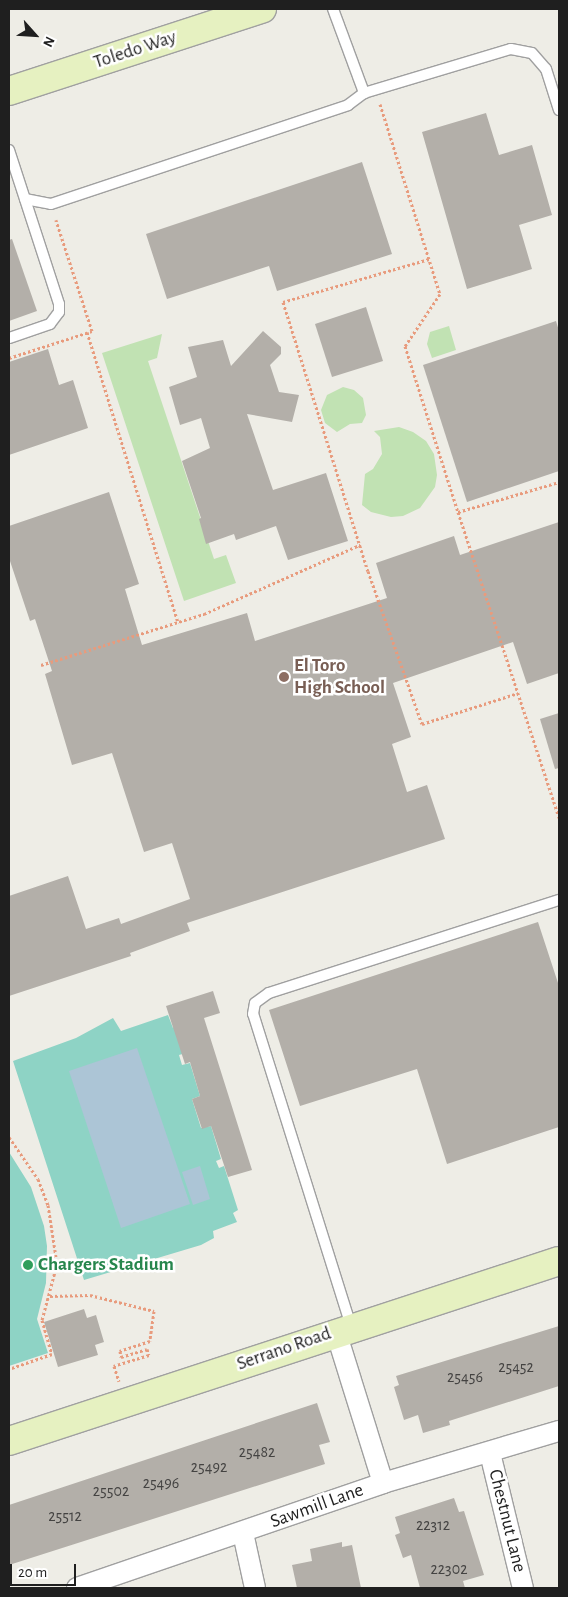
<!DOCTYPE html>
<html>
<head>
<meta charset="utf-8">
<style>
	body { margin:0 }
	#map { position:relative; width:568px; height:1597px; overflow:hidden; background:#eeede6; font-family:"Alegreya Sans",sans-serif }
	div>[style] { position:absolute }
	[style*='--x'] { left:calc(var(--x)*1px); top:calc(var(--y)*1px); width:calc(var(--w)*1px); rotate:calc(var(--a)*1deg) }
	.grass>* { inset:0; background:#c1e2b3 }
	.pitch>* { inset:0; background:#8ed3c5 }
	.water>* { inset:0; background:#acc5d6 }
	.building>* { inset:0; background:#b3afa9 }
	.path>* { height:3px; margin-top:-1.5px; transform-origin:0; background:repeating-linear-gradient(90deg,#e89b7d 0 2.5px,transparent 0 5px) }
	.roads { filter:drop-shadow(1px 0 #a0a0a0) drop-shadow(-1px 0 #a0a0a0) drop-shadow(0 1px #a0a0a0) drop-shadow(0 -1px #a0a0a0) }
	.lane>* { height:10px; margin:-5px; padding:0 5px; transform-origin:5px; border-radius:5px; background:#fff }
	.street>* { height:20px; margin:-10px; padding:0 10px; transform-origin:10px; border-radius:10px; background:#fff }
	.secondary>* { height:28px; margin:-14px; padding:0 14px; transform-origin:14px; border-radius:14px; background:#e6f1c1 }
	.dots>* { width:14px; height:14px; translate:-50% -50%; box-sizing:border-box; border:2px solid #fff; border-radius:50% }
	span { translate:-50% -50%; white-space:nowrap; text-align:center; line-height:1.15; -webkit-text-stroke:5px #fff; paint-order:stroke }
	.number-label { font-size:16px; color:#444342 }
	.number-label span { -webkit-text-stroke-width:0 }
	.street-label { font-size:19px; color:#1f1f1f }
	.education-label { font-size:19px; color:#785e54; font-weight:700 }
	.left { translate:0 -50%; text-align:left }
	.leisure-label { font-size:19px; color:#27864d; font-weight:700 }
	.frame { position:absolute; inset:0; border:10px solid #1f1f1f; pointer-events:none }
	.north { position:absolute; left:10px; top:10px; width:50px; height:50px; -webkit-text-stroke:4px #fff; paint-order:stroke; rotate:116deg; font-size:14px; font-weight:700; line-height:20px; text-align:center; color:#1f1f1f }
	.north::after { content:''; display:block; margin:auto; width:18px; height:22px; background:#1f1f1f; clip-path:polygon(50% 0,100% 100%,50% 72%,0 100%) }
	.scale { position:absolute; left:10px; top:1564px; width:66px; height:22px; box-sizing:border-box; border:2px solid #1f1f1f; border-top:0; padding-left:6px; font-size:15px; line-height:18px; white-space:nowrap; color:#1f1f1f; -webkit-text-stroke:4px #fff; paint-order:stroke }
</style>
</head>
<body>
<div id="map">
	<div class="grass">
		<i style="clip-path:polygon(449px 326px,456px 350px,432px 358px,427px 344px,430px 332px)"></i>
		<i style="clip-path:polygon(162px 334px,157px 358px,148px 361px,214px 559px,226px 555px,236px 583px,184px 601px,102px 353px)"></i>
		<i style="clip-path:polygon(343px 387px,354px 390px,363px 398px,366px 415px,362px 423px,350px 424px,337px 432px,325px 423px,321px 410px,327px 395px)"></i>
		<i style="clip-path:polygon(399px 427px,413px 432px,426px 441px,434px 454px,437px 475px,435px 487px,420px 508px,403px 516px,391px 517px,371px 512px,362px 505px,365px 474px,373px 469px,382px 454px,380px 437px,374px 431px)"></i>
	</div>
	<div class="pitch">
		<i style="clip-path:polygon(168px 1015px,173px 1028px,178px 1027px,186px 1053px,179px 1055px,182px 1065px,190px 1063px,200px 1096px,192px 1099px,201px 1128px,211px 1126px,221px 1159px,216px 1161px,219px 1168px,224px 1166px,238px 1210px,233px 1213px,237px 1222px,213px 1231px,214px 1238px,201px 1245px,84px 1280px,13px 1061px,76px 1038px,113px 1018px,121px 1031px)"></i>
		<i style="clip-path:polygon(9px 1152px,31px 1187px,44px 1226px,47px 1246px,46px 1283px,37px 1319px,48px 1353px,9px 1366px)"></i>
	</div>
	<div class="water">
		<i style="clip-path:polygon(137px 1048px,190px 1204px,121px 1228px,69px 1071px)"></i>
		<i style="clip-path:polygon(200px 1166px,210px 1199px,193px 1205px,182px 1172px)"></i>
	</div>
	<div class="building">
		<i style="clip-path:polygon(486px 113px,499px 155px,532px 145px,552px 215px,519px 225px,532px 269px,467px 289px,422px 132px)"></i>
		<i style="clip-path:polygon(362px 162px,392px 254px,277px 291px,269px 266px,167px 299px,146px 234px)"></i>
		<i style="clip-path:polygon(12px 239px,37px 311px,9px 321px,9px 240px)"></i>
		<i style="clip-path:polygon(366px 307px,383px 361px,332px 377px,315px 324px)"></i>
		<i style="clip-path:polygon(556px 321px,559px 331px,559px 471px,467px 502px,423px 365px)"></i>
		<i style="clip-path:polygon(263px 331px,281px 347px,281px 354px,270px 365px,279px 392px,299px 395px,292px 422px,247px 414px,273px 490px,326px 473px,348px 541px,288px 560px,276px 526px,236px 540px,234px 534px,206px 544px,199px 519px,201px 518px,182px 461px,210px 448px,201px 418px,180px 425px,169px 387px,197px 377px,188px 347px,223px 340px,231px 366px)"></i>
		<i style="clip-path:polygon(48px 349px,59px 385px,73px 380px,88px 428px,9px 455px,9px 362px)"></i>
		<i style="clip-path:polygon(109px 492px,139px 584px,125px 589px,142px 645px,247px 613px,255px 641px,387px 598px,376px 563px,454px 536px,460px 555px,559px 522px,559px 673px,527px 684px,513px 642px,393px 683px,411px 737px,392px 744px,407px 792px,427px 785px,445px 839px,187px 923px,190px 931px,130px 953px,131px 956px,9px 996px,9px 896px,68px 876px,86px 929px,119px 918px,121px 924px,190px 899px,172px 843px,144px 852px,112px 753px,72px 765px,45px 674px,52px 671px,35px 619px,30px 621px,9px 558px,9px 526px)"></i>
		<i style="clip-path:polygon(559px 713px,559px 768px,555px 769px,540px 719px)"></i>
		<i style="clip-path:polygon(538px 922px,559px 986px,559px 1127px,447px 1164px,417px 1069px,300px 1106px,269px 1010px)"></i>
		<i style="clip-path:polygon(213px 991px,220px 1013px,204px 1018px,252px 1170px,228px 1177px,211px 1126px,202px 1129px,192px 1099px,200px 1096px,190px 1062px,185px 1064px,166px 1006px)"></i>
		<i style="clip-path:polygon(84px 1309px,87px 1318px,96px 1315px,104px 1342px,95px 1345px,98px 1355px,58px 1367px,44px 1322px)"></i>
		<i style="clip-path:polygon(559px 1326px,559px 1386px,449px 1421px,450px 1425px,423px 1433px,418px 1415px,404px 1420px,394px 1387px,399px 1385px,396px 1376px)"></i>
		<i style="clip-path:polygon(317px 1403px,330px 1442px,319px 1445px,325px 1464px,9px 1565px,9px 1505px)"></i>
		<i style="clip-path:polygon(454px 1498px,459px 1512px,464px 1511px,484px 1575px,463px 1581px,465px 1588px,420px 1588px,411px 1555px,403px 1558px,395px 1535px,400px 1533px,395px 1517px)"></i>
		<i style="clip-path:polygon(342px 1542px,342px 1547px,352px 1545px,361px 1588px,297px 1588px,292px 1565px,312px 1561px,310px 1549px)"></i>
	</div>
	<div class="path">
		<i style="--x:380;--y:104;--w:199;--a:72.5"></i>
		<i style="--x:440;--y:294;--w:63;--a:123.9"></i>
		<i style="--x:405;--y:346;--w:174;--a:72.3"></i>
		<i style="--x:458;--y:512;--w:105;--a:-16.5"></i>
		<i style="--x:429;--y:259;--w:152;--a:163.6"></i>
		<i style="--x:283;--y:302;--w:282;--a:72.5"></i>
		<i style="--x:368;--y:571;--w:162;--a:70.6"></i>
		<i style="--x:422;--y:724;--w:101;--a:-17.9"></i>
		<i style="--x:87;--y:332;--w:305;--a:72.6"></i>
		<i style="--x:9;--y:358;--w:87;--a:-18"></i>
		<i style="--x:92;--y:331;--w:117;--a:-108"></i>
		<i style="--x:458;--y:512;--w:322;--a:71.7"></i>
		<i style="--x:41;--y:665;--w:171;--a:-17.4"></i>
		<i style="--x:204;--y:614;--w:171;--a:-23.9"></i>
		<i style="--x:9;--y:1137;--w:51;--a:55.4"></i>
		<i style="--x:38;--y:1179;--w:28;--a:69"></i>
		<i style="--x:48;--y:1205;--w:60;--a:81.3"></i>
		<i style="--x:57;--y:1264;--w:58;--a:105"></i>
		<i style="--x:42;--y:1320;--w:35;--a:74"></i>
		<i style="--x:52;--y:1354;--w:46;--a:160.8"></i>
		<i style="--x:50;--y:1296;--w:40;--a:-1.4"></i>
		<i style="--x:90;--y:1295;--w:66;--a:14"></i>
		<i style="--x:154;--y:1311;--w:30;--a:98"></i>
		<i style="--x:150;--y:1341;--w:32;--a:162"></i>
		<i style="--x:120;--y:1351;--w:6;--a:81"></i>
		<i style="--x:121;--y:1357;--w:27;--a:-17"></i>
		<i style="--x:147;--y:1349;--w:6;--a:72"></i>
		<i style="--x:149;--y:1355;--w:37;--a:163"></i>
		<i style="--x:114;--y:1366;--w:16;--a:72"></i>
	</div>
	<div class="roads">
		<div class="lane">
			<i style="--x:333;--y:9;--w:90;--a:69.7"></i>
			<i style="--x:9;--y:150;--w:162;--a:72"></i>
			<i style="--x:59;--y:304;--w:8;--a:90"></i>
			<i style="--x:59;--y:312;--w:15;--a:127"></i>
			<i style="--x:50;--y:324;--w:43;--a:161.1"></i>
			<i style="--x:25;--y:199;--w:26;--a:11"></i>
			<i style="--x:51;--y:204;--w:313;--a:-18.4"></i>
			<i style="--x:348;--y:105;--w:20;--a:-37"></i>
			<i style="--x:364;--y:93;--w:153;--a:-16.7"></i>
			<i style="--x:511;--y:49;--w:21;--a:11"></i>
			<i style="--x:532;--y:53;--w:21;--a:49"></i>
			<i style="--x:546;--y:69;--w:43;--a:72.4"></i>
			<i style="--x:351;--y:1326;--w:327;--a:-107.4"></i>
			<i style="--x:253;--y:1014;--w:11;--a:-80"></i>
			<i style="--x:255;--y:1003;--w:17;--a:-36"></i>
			<i style="--x:269;--y:993;--w:305;--a:-17.8"></i>
		</div>
		<div class="street">
			<i style="--x:336;--y:1332;--w:158;--a:72.7"></i>
			<i style="--x:490;--y:1453;--w:139;--a:76.3"></i>
			<i style="--x:243;--y:1533;--w:56;--a:77.7"></i>
			<i style="--x:77;--y:1588;--w:324;--a:-18.9"></i>
			<i style="--x:383;--y:1483;--w:184;--a:-16.5"></i>
		</div>
		<div class="secondary">
			<i style="--x:9;--y:91;--w:266;--a:-18"></i>
			<i style="--x:9;--y:1441;--w:579;--a:-18.12"></i>
		</div>
	</div>
	<div class="dots">
		<i style="left:284px;top:677px;background:#8d6e63"></i>
		<i style="left:28px;top:1265px;background:#2e9e5b"></i>
	</div>
	<div class="number-label">
		<span style="left:516px;top:1367px">25452</span>
		<span style="left:465px;top:1377px">25456</span>
		<span style="left:257px;top:1452px">25482</span>
		<span style="left:209px;top:1467px">25492</span>
		<span style="left:161px;top:1483px">25496</span>
		<span style="left:111px;top:1491px">25502</span>
		<span style="left:65px;top:1516px">25512</span>
		<span style="left:433px;top:1525px">22312</span>
		<span style="left:449px;top:1569px">22302</span>
	</div>
	<div class="street-label">
		<span style="left:135px;top:50px;rotate:-18deg">Toledo Way</span>
		<span style="left:284px;top:1349px;rotate:-19deg">Serrano Road</span>
		<span style="left:317px;top:1506px;rotate:-20deg">Sawmill Lane</span>
		<span style="left:507px;top:1521px;rotate:76deg">Chestnut Lane</span>
	</div>
	<div class="education-label">
		<span class="left" style="left:294px;top:677px">El Toro<br>High School</span>
	</div>
	<div class="leisure-label">
		<span class="left" style="left:38px;top:1265px">Chargers Stadium</span>
	</div>
	<div class="frame"></div>
	<div class="north">N</div>
	<div class="scale">20 m</div>
</div>
</body>
</html>
